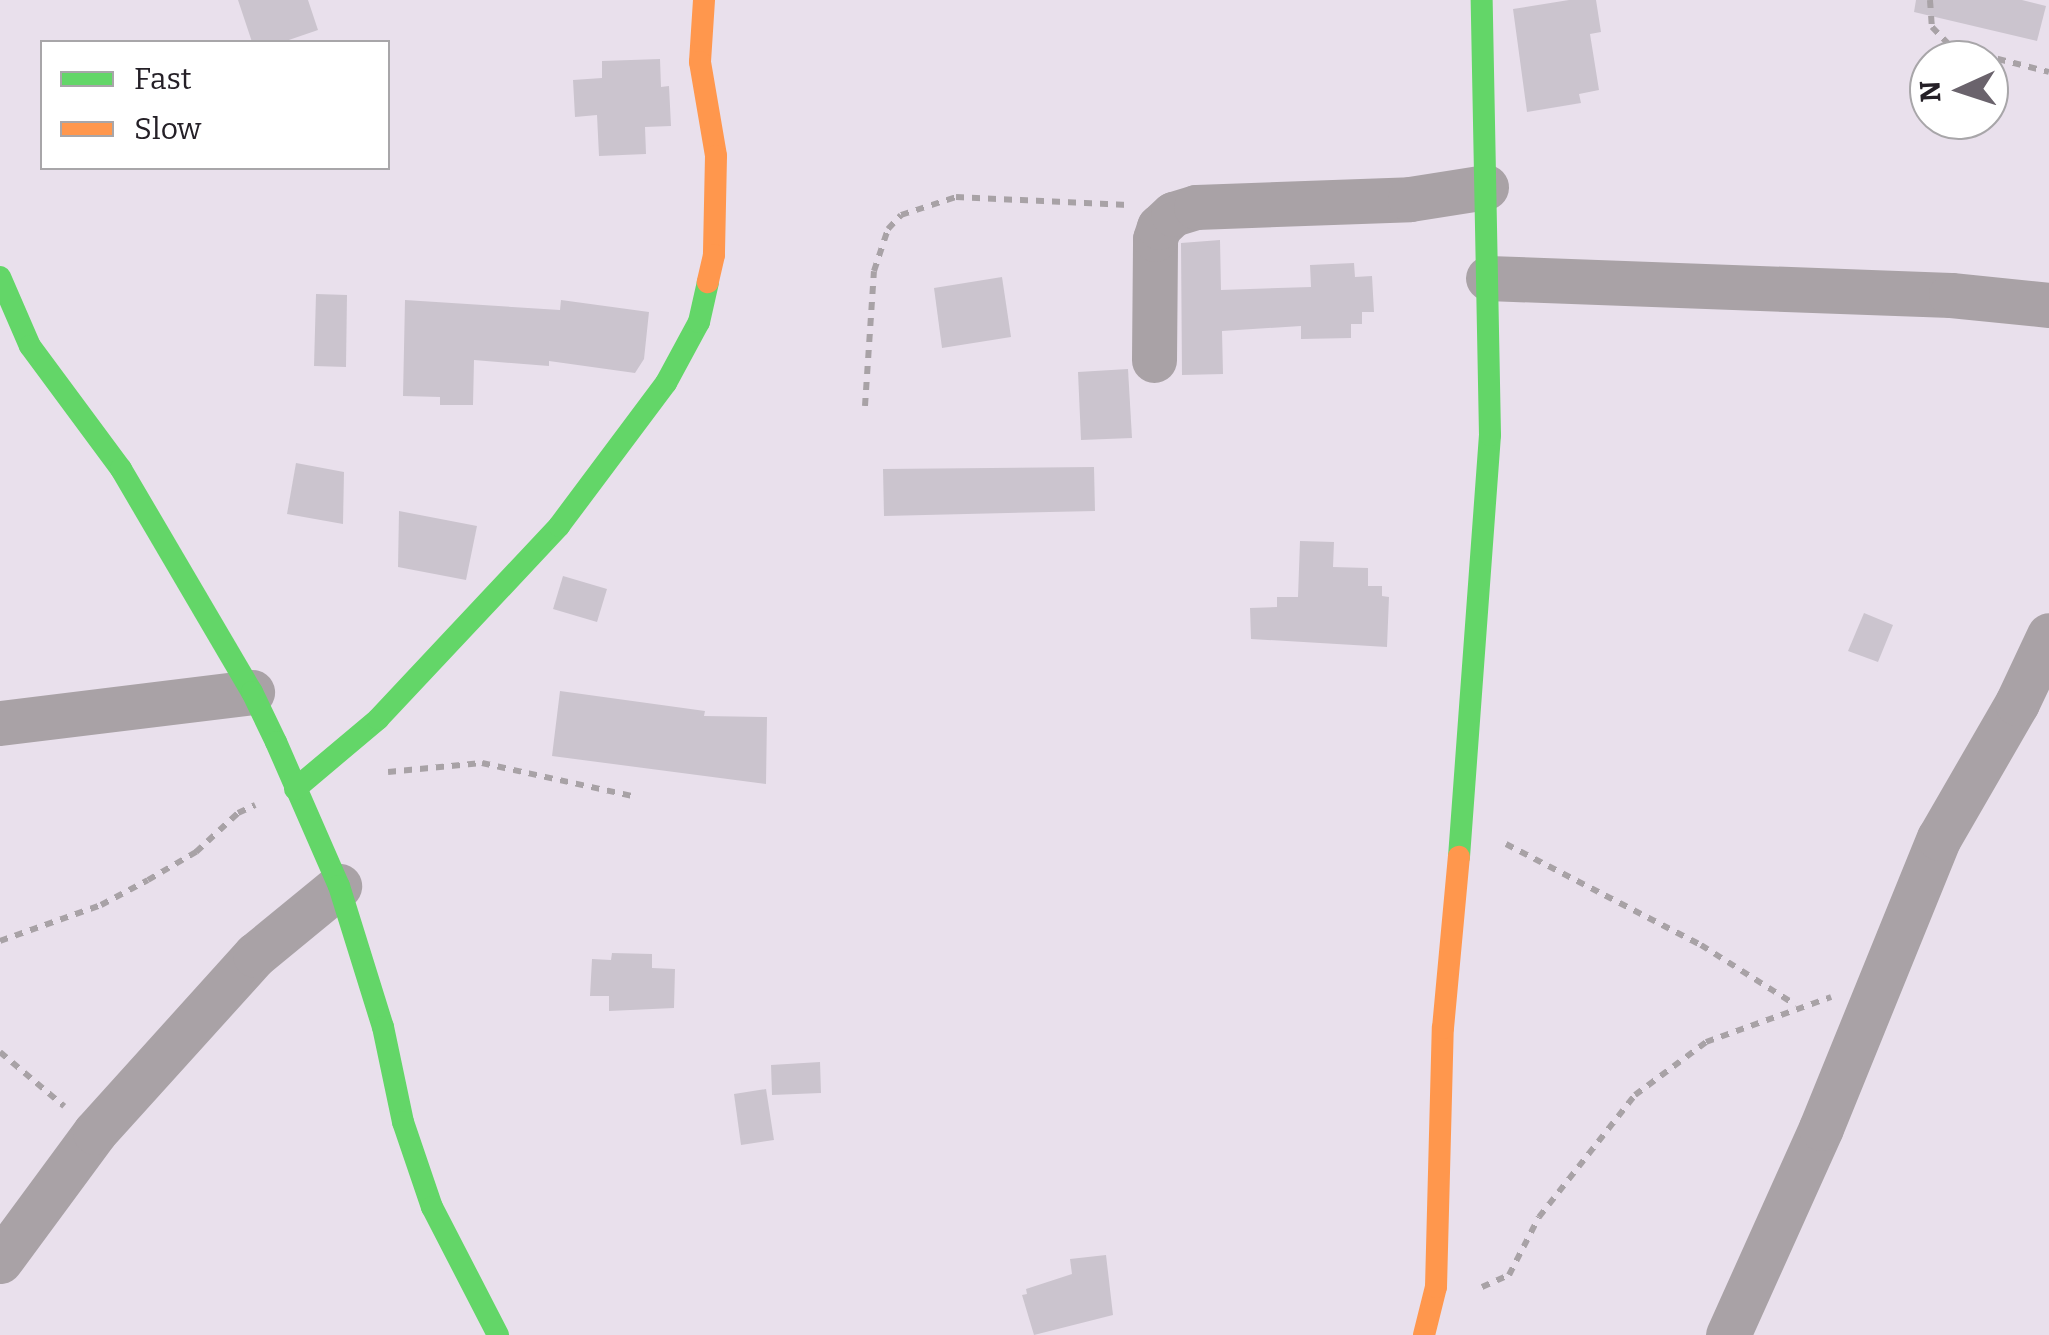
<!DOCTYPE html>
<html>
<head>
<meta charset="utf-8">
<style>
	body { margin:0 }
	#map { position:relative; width:2049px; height:1335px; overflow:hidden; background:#e9e0ec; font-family:Bitter,serif }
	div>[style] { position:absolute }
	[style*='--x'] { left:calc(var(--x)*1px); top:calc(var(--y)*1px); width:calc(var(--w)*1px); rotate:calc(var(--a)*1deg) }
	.building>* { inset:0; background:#cbc4ce }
	.path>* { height:6px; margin-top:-3px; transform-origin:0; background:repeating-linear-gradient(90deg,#a8a2a6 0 8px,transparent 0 16px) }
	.street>* { height:45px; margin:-22.5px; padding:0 22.5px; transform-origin:22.5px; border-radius:22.5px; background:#a9a2a6 }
	.fast>* { height:22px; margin:-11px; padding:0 11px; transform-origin:11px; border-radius:11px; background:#63d668 }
	.slow>* { height:22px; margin:-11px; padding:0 11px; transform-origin:11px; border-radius:11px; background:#ff974d }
	span { translate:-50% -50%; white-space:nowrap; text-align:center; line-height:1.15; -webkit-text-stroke:10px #fff; paint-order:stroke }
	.legend { position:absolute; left:40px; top:40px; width:350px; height:130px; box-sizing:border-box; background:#fff; border:2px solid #a8a6a9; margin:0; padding:12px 18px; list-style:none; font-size:30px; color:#252027 }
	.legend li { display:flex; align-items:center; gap:20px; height:50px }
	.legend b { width:50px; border:2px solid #a8a6a9 }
	.north { position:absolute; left:1909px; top:40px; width:100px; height:100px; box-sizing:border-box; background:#fff; border:2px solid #a8a6a9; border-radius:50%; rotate:267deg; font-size:28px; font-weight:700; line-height:40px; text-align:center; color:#252027 }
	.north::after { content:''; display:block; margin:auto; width:35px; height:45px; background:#6a636c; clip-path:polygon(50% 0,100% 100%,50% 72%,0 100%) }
</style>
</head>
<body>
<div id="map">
	<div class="building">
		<i style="clip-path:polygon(238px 0,308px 0,318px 30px,283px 42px,252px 42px)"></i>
		<i style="clip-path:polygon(1569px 0,1596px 0,1601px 32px,1590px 34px,1599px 90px,1579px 94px,1581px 103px,1527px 112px,1513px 9px)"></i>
		<i style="clip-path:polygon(1916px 0,2022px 0,2046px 6px,2037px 41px,1914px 12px)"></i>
		<i style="clip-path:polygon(660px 59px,661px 87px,669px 86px,671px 126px,645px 127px,646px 154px,599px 156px,597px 115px,575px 117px,573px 80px,602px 78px,602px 61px)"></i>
		<i style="clip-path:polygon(1220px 240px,1221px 290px,1311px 287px,1310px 265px,1354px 263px,1355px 277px,1372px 276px,1374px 312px,1362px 312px,1362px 324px,1351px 324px,1351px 338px,1301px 339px,1301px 326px,1222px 331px,1223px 374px,1182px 375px,1181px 243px)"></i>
		<i style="clip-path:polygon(1002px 277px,1011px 337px,942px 348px,934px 288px)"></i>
		<i style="clip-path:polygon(316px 294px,347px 295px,346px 367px,314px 366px)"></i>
		<i style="clip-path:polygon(405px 300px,560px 310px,561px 300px,649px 312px,644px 359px,635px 373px,549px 361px,549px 366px,474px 360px,473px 405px,440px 405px,440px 397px,403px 396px)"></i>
		<i style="clip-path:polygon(1128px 369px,1132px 438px,1081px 440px,1078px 372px)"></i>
		<i style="clip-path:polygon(296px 463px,344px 472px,343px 524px,287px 514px)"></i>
		<i style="clip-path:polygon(1094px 467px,1095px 511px,884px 516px,883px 469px)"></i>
		<i style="clip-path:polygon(399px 511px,477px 526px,466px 580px,398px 567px)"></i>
		<i style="clip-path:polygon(1300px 541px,1334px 542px,1333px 567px,1368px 568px,1368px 586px,1382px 586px,1382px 596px,1389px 597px,1387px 647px,1251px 639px,1250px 608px,1277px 607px,1277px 597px,1298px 597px)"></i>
		<i style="clip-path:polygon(563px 576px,607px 589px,597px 622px,553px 609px)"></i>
		<i style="clip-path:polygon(1864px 613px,1893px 625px,1878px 662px,1848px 651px)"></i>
		<i style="clip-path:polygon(560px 691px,705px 711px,704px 716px,767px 717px,766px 784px,552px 756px)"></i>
		<i style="clip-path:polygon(612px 953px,652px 954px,652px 968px,675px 969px,674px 1008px,609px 1011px,609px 996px,590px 996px,592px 959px,611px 960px)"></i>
		<i style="clip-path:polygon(820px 1062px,821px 1093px,772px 1095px,771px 1065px)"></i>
		<i style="clip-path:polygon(766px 1089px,774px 1140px,741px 1145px,734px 1094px)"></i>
		<i style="clip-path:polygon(1106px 1255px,1113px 1315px,1034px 1335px,1022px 1295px,1027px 1294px,1026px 1289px,1072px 1274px,1070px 1259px)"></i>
	</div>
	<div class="path">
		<i style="--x:1930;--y:0;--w:27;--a:86"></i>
		<i style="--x:1932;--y:27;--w:28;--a:46"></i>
		<i style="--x:1951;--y:47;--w:101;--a:14.3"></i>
		<i style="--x:865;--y:406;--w:135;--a:-86.2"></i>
		<i style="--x:874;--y:271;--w:44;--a:-71.6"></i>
		<i style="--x:888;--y:229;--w:19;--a:-47"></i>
		<i style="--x:901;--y:215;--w:58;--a:-18.1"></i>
		<i style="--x:956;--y:197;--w:172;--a:2.7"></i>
		<i style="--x:388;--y:772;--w:94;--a:-5.5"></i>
		<i style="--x:482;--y:763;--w:159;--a:12.4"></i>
		<i style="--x:1506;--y:844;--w:220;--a:27.4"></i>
		<i style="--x:1701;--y:945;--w:112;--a:32.3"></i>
		<i style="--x:0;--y:941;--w:107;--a:-19.6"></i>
		<i style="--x:101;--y:905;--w:53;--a:-28"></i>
		<i style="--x:148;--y:880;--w:56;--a:-30.3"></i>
		<i style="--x:196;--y:852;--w:57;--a:-42.9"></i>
		<i style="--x:238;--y:813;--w:19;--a:-25"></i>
		<i style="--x:0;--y:1052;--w:84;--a:40.2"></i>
		<i style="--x:1482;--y:1287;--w:30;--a:-24"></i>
		<i style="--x:1509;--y:1275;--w:65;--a:-62.7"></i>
		<i style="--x:1539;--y:1217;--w:155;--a:-51.8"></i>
		<i style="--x:1635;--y:1095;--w:89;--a:-36.7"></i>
		<i style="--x:1706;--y:1042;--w:133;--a:-19.8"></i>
	</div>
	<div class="street">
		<i style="--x:1488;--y:278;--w:463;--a:2.1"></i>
		<i style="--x:1951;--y:295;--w:99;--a:5.8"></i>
		<i style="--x:1154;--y:360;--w:121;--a:-89.5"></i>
		<i style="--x:1155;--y:239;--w:13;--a:-72"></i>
		<i style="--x:1159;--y:227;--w:19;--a:-43"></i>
		<i style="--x:1173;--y:214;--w:24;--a:-17"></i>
		<i style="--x:1196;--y:207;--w:214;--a:-2.1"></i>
		<i style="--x:1410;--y:199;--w:77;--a:-9"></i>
		<i style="--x:0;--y:723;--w:254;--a:-7"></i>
		<i style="--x:0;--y:1261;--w:160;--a:-53.6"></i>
		<i style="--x:95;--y:1132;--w:239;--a:-47.9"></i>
		<i style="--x:255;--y:955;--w:109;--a:-39.4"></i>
		<i style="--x:1728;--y:1335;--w:227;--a:-65.8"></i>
		<i style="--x:1821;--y:1128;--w:313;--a:-67.9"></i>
		<i style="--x:1939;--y:838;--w:156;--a:-60"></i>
		<i style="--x:2017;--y:703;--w:75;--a:-64.8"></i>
	</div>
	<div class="fast">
		<i style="--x:0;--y:277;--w:75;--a:66.5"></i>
		<i style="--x:30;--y:346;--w:153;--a:53.5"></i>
		<i style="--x:121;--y:469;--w:259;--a:59.6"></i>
		<i style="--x:252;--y:692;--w:55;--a:64.4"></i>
		<i style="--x:276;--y:742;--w:157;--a:66.4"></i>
		<i style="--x:339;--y:886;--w:148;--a:72.7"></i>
		<i style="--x:383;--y:1027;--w:97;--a:78.1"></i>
		<i style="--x:403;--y:1122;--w:90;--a:71.2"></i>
		<i style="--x:432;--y:1207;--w:144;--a:62.7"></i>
		<i style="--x:295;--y:789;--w:109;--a:-40.1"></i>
		<i style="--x:378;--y:719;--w:265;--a:-46.8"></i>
		<i style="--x:559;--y:526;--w:179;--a:-53.2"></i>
		<i style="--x:666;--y:383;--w:69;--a:-61.6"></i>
		<i style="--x:699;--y:322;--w:41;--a:-77.3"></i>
		<i style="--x:1459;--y:857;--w:423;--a:-85.8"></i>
		<i style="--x:1490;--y:435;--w:435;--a:-91.1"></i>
	</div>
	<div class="slow">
		<i style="--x:704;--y:0;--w:62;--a:93.7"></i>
		<i style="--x:700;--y:62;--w:95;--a:80.3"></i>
		<i style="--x:716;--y:156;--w:99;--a:91.2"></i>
		<i style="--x:714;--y:255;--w:28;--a:103"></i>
		<i style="--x:1424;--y:1335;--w:49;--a:-76"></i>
		<i style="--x:1436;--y:1287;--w:259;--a:-88.5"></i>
		<i style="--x:1443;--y:1028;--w:172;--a:-84.7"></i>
	</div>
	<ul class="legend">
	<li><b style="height:12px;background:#63d668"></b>Fast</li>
	<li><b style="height:12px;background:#ff974d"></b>Slow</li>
	</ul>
	<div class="north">N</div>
</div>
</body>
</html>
